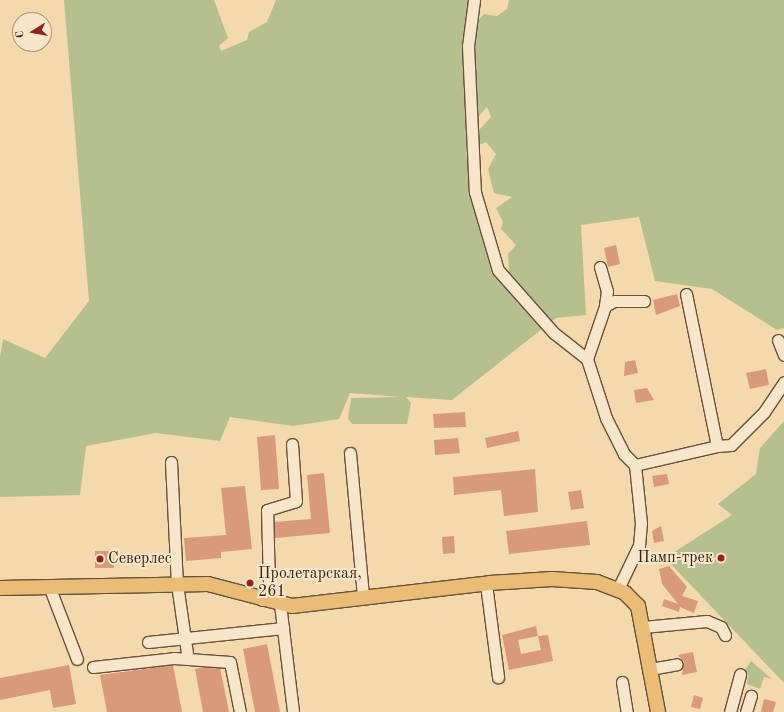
<!DOCTYPE html>
<html>
<head>
<meta charset="utf-8">
<style>
	body { margin:0 }
	#map { position:relative; width:784px; height:712px; overflow:hidden; background:#f4d9ad; font-family:"Old Standard TT",serif }
	div>[style] { position:absolute }
	[style*='--x'] { left:calc(var(--x)*1px); top:calc(var(--y)*1px); width:calc(var(--w)*1px); rotate:calc(var(--a)*1deg) }
	.green>* { inset:0; background:#b6c08e }
	.building>* { inset:0; background:#d89a7a }
	.roads { filter:drop-shadow(1px 0 #68513d) drop-shadow(-1px 0 #68513d) drop-shadow(0 1px #68513d) drop-shadow(0 -1px #68513d) }
	.minor>* { height:11px; margin:-5.5px; padding:0 5.5px; transform-origin:5.5px; border-radius:5.5px; background:#f8e6ca }
	.major>* { height:14px; margin:-7px; padding:0 7px; transform-origin:7px; border-radius:7px; background:#eabc76 }
	.dots>* { width:11px; height:11px; translate:-50% -50%; box-sizing:border-box; border:2px solid #f8e6ca; border-radius:50% }
	span { translate:-50% -50%; white-space:nowrap; text-align:center; line-height:1.15; -webkit-text-stroke:4px #f8e6ca; paint-order:stroke }
	.poi-label { font-size:16px; color:#392418 }
	.right { translate:-100% -50%; text-align:right }
	.left { translate:0 -50%; text-align:left }
	.north { position:absolute; left:12px; top:12px; width:40px; height:40px; box-sizing:border-box; background:#f8e6ca; border:1px solid #ac9883; border-radius:50%; rotate:259deg; font-size:11px; font-weight:700; line-height:16px; text-align:center; color:#392418 }
	.north::after { content:''; display:block; margin:auto; width:14px; height:18px; background:#8f2418; clip-path:polygon(50% 0,100% 100%,50% 72%,0 100%) }
</style>
</head>
<body>
<div id="map">
	<div class="green">
		<i style="clip-path:polygon(evenodd,64px 0,214px 0,228px 38px,219px 46px,221px 51px,247px 40px,249px 32px,267px 22px,276px 0,468px 0,473px 26px,484px 14px,497px 16px,507px 9px,509px 0,784px 0,784px 328px,777px 330px,712px 289px,655px 281px,639px 217px,581px 225px,586px 315px,556px 318px,452px 400px,406px 397px,411px 403px,407px 424px,352px 424px,348px 419px,351px 398px,400px 397px,350px 393px,339px 419px,293px 426px,230px 417px,220px 441px,156px 433px,86px 446px,80px 495px,0 497px,0 357px,3px 339px,45px 358px,89px 301px,64px 0,487px 107px,491px 117px,468px 142px,474px 147px,486px 142px,496px 154px,488px 169px,494px 193px,512px 197px,496px 208px,503px 222px,501px 229px,516px 245px,508px 254px,509px 274px,500px 277px,469px 179px,466px 147px,472px 110px,478px 117px,487px 107px)"></i>
		<i style="clip-path:polygon(784px 421px,784px 683px,665px 558px,732px 515px,718px 504px,756px 474px,760px 448px)"></i>
		<i style="clip-path:polygon(751px 661px,772px 679px,764px 677px,760px 689px,747px 684px,748px 675px,742px 674px)"></i>
	</div>
	<div class="building">
		<i style="clip-path:polygon(616px 245px,620px 264px,608px 267px,604px 248px)"></i>
		<i style="clip-path:polygon(677px 294px,680px 306px,656px 315px,653px 300px)"></i>
		<i style="clip-path:polygon(635px 360px,638px 373px,624px 376px,625px 362px)"></i>
		<i style="clip-path:polygon(766px 369px,769px 385px,750px 389px,746px 373px)"></i>
		<i style="clip-path:polygon(647px 388px,654px 400px,636px 403px,634px 390px)"></i>
		<i style="clip-path:polygon(465px 412px,466px 427px,434px 428px,433px 414px)"></i>
		<i style="clip-path:polygon(518px 431px,520px 441px,487px 448px,485px 438px)"></i>
		<i style="clip-path:polygon(275px 435px,279px 489px,261px 490px,257px 437px)"></i>
		<i style="clip-path:polygon(458px 438px,460px 453px,435px 455px,434px 440px)"></i>
		<i style="clip-path:polygon(535px 469px,538px 512px,504px 516px,501px 490px,454px 495px,453px 477px)"></i>
		<i style="clip-path:polygon(324px 473px,330px 533px,275px 538px,274px 522px,311px 519px,307px 475px)"></i>
		<i style="clip-path:polygon(667px 474px,669px 484px,654px 487px,652px 476px)"></i>
		<i style="clip-path:polygon(245px 486px,252px 549px,221px 552px,221px 558px,186px 561px,184px 538px,226px 535px,221px 488px)"></i>
		<i style="clip-path:polygon(581px 490px,584px 508px,571px 510px,568px 492px)"></i>
		<i style="clip-path:polygon(587px 521px,590px 545px,509px 554px,506px 531px)"></i>
		<i style="clip-path:polygon(661px 526px,664px 541px,654px 543px,652px 531px)"></i>
		<i style="clip-path:polygon(454px 536px,455px 553px,443px 554px,442px 537px)"></i>
		<i style="clip-path:polygon(95px 551px,113px 551px,114px 568px,95px 568px)"></i>
		<i style="clip-path:polygon(669px 566px,687px 587px,682px 596px,698px 601px,694px 613px,680px 607px,679px 612px,662px 606px,664px 599px,678px 604px,662px 584px,659px 569px)"></i>
		<i style="clip-path:polygon(evenodd,536px 626px,538px 636px,548px 635px,553px 661px,509px 670px,502px 635px,536px 626px,538px 636px,541px 650px,521px 654px,518px 640px,538px 636px)"></i>
		<i style="clip-path:polygon(267px 644px,280px 712px,255px 712px,243px 649px)"></i>
		<i style="clip-path:polygon(693px 652px,697px 672px,682px 675px,684px 662px,678px 655px)"></i>
		<i style="clip-path:polygon(69px 665px,76px 704px,53px 708px,50px 690px,0 700px,0 678px)"></i>
		<i style="clip-path:polygon(173px 665px,182px 712px,107px 712px,100px 675px)"></i>
		<i style="clip-path:polygon(202px 667px,220px 668px,229px 712px,203px 712px,195px 669px)"></i>
		<i style="clip-path:polygon(694px 695px,703px 698px,700px 709px,691px 707px)"></i>
		<i style="clip-path:polygon(764px 699px,776px 702px,773px 712px,761px 712px)"></i>
	</div>
	<div class="roads">
		<div class="minor">
			<i style="--x:474;--y:0;--w:46;--a:97.4"></i>
			<i style="--x:468;--y:46;--w:146;--a:87.3"></i>
			<i style="--x:475;--y:192;--w:81;--a:73.6"></i>
			<i style="--x:498;--y:270;--w:84;--a:48.4"></i>
			<i style="--x:554;--y:333;--w:42;--a:38.2"></i>
			<i style="--x:587;--y:359;--w:62;--a:72.1"></i>
			<i style="--x:606;--y:418;--w:40;--a:63.4"></i>
			<i style="--x:624;--y:454;--w:16;--a:45"></i>
			<i style="--x:635;--y:465;--w:58;--a:84.1"></i>
			<i style="--x:641;--y:523;--w:22;--a:95"></i>
			<i style="--x:639;--y:545;--w:49;--a:115.5"></i>
			<i style="--x:600;--y:267;--w:25;--a:74"></i>
			<i style="--x:607;--y:291;--w:15;--a:98"></i>
			<i style="--x:778;--y:340;--w:16;--a:68"></i>
			<i style="--x:587;--y:359;--w:56;--a:-71.2"></i>
			<i style="--x:605;--y:306;--w:10;--a:-29"></i>
			<i style="--x:614;--y:301;--w:30;--a:0"></i>
			<i style="--x:717;--y:446;--w:14;--a:-4"></i>
			<i style="--x:731;--y:445;--w:47;--a:-45"></i>
			<i style="--x:764;--y:412;--w:36;--a:-56"></i>
			<i style="--x:350;--y:453;--w:145;--a:84.8"></i>
			<i style="--x:171;--y:462;--w:122;--a:87.2"></i>
			<i style="--x:177;--y:584;--w:70;--a:81.8"></i>
			<i style="--x:635;--y:465;--w:84;--a:-13"></i>
			<i style="--x:717;--y:446;--w:155;--a:-101.5"></i>
			<i style="--x:486;--y:584;--w:94;--a:82.6"></i>
			<i style="--x:49;--y:586;--w:78;--a:69"></i>
			<i style="--x:262;--y:600;--w:17;--a:-66"></i>
			<i style="--x:269;--y:584;--w:74;--a:-91.5"></i>
			<i style="--x:267;--y:510;--w:30;--a:-17"></i>
			<i style="--x:296;--y:501;--w:57;--a:-94"></i>
			<i style="--x:280;--y:604;--w:109;--a:83.1"></i>
			<i style="--x:643;--y:627;--w:64;--a:-5.4"></i>
			<i style="--x:707;--y:621;--w:15;--a:23"></i>
			<i style="--x:721;--y:627;--w:9;--a:63"></i>
			<i style="--x:148;--y:642;--w:136;--a:-5.9"></i>
			<i style="--x:93;--y:667;--w:81;--a:-6.3"></i>
			<i style="--x:174;--y:658;--w:56;--a:4.1"></i>
			<i style="--x:230;--y:662;--w:51;--a:78.7"></i>
			<i style="--x:650;--y:669;--w:27;--a:-10"></i>
			<i style="--x:622;--y:682;--w:30;--a:81"></i>
			<i style="--x:730;--y:712;--w:39;--a:-75"></i>
			<i style="--x:746;--y:712;--w:17;--a:-73"></i>
		</div>
		<div class="major">
			<i style="--x:0;--y:588;--w:208;--a:-1.1"></i>
			<i style="--x:208;--y:584;--w:87;--a:14.7"></i>
			<i style="--x:292;--y:606;--w:199;--a:-6.6"></i>
			<i style="--x:490;--y:583;--w:62;--a:-3.7"></i>
			<i style="--x:552;--y:579;--w:45;--a:3.8"></i>
			<i style="--x:597;--y:582;--w:30;--a:21"></i>
			<i style="--x:625;--y:593;--w:18;--a:45"></i>
			<i style="--x:638;--y:606;--w:108;--a:79.3"></i>
		</div>
	</div>
	<div class="dots">
		<i style="left:721px;top:558px;background:#8f2418"></i>
		<i style="left:100px;top:559px;background:#8f2418"></i>
		<i style="left:250px;top:583px;background:#8f2418"></i>
	</div>
	<div class="poi-label">
		<span class="right" style="left:713px;top:558px">Памп-трек</span>
		<span class="left" style="left:108px;top:559px">Северлес</span>
		<span class="left" style="left:258px;top:583px">Пролетарская,<br>261</span>
	</div>
	<div class="north">С</div>
</div>
</body>
</html>
